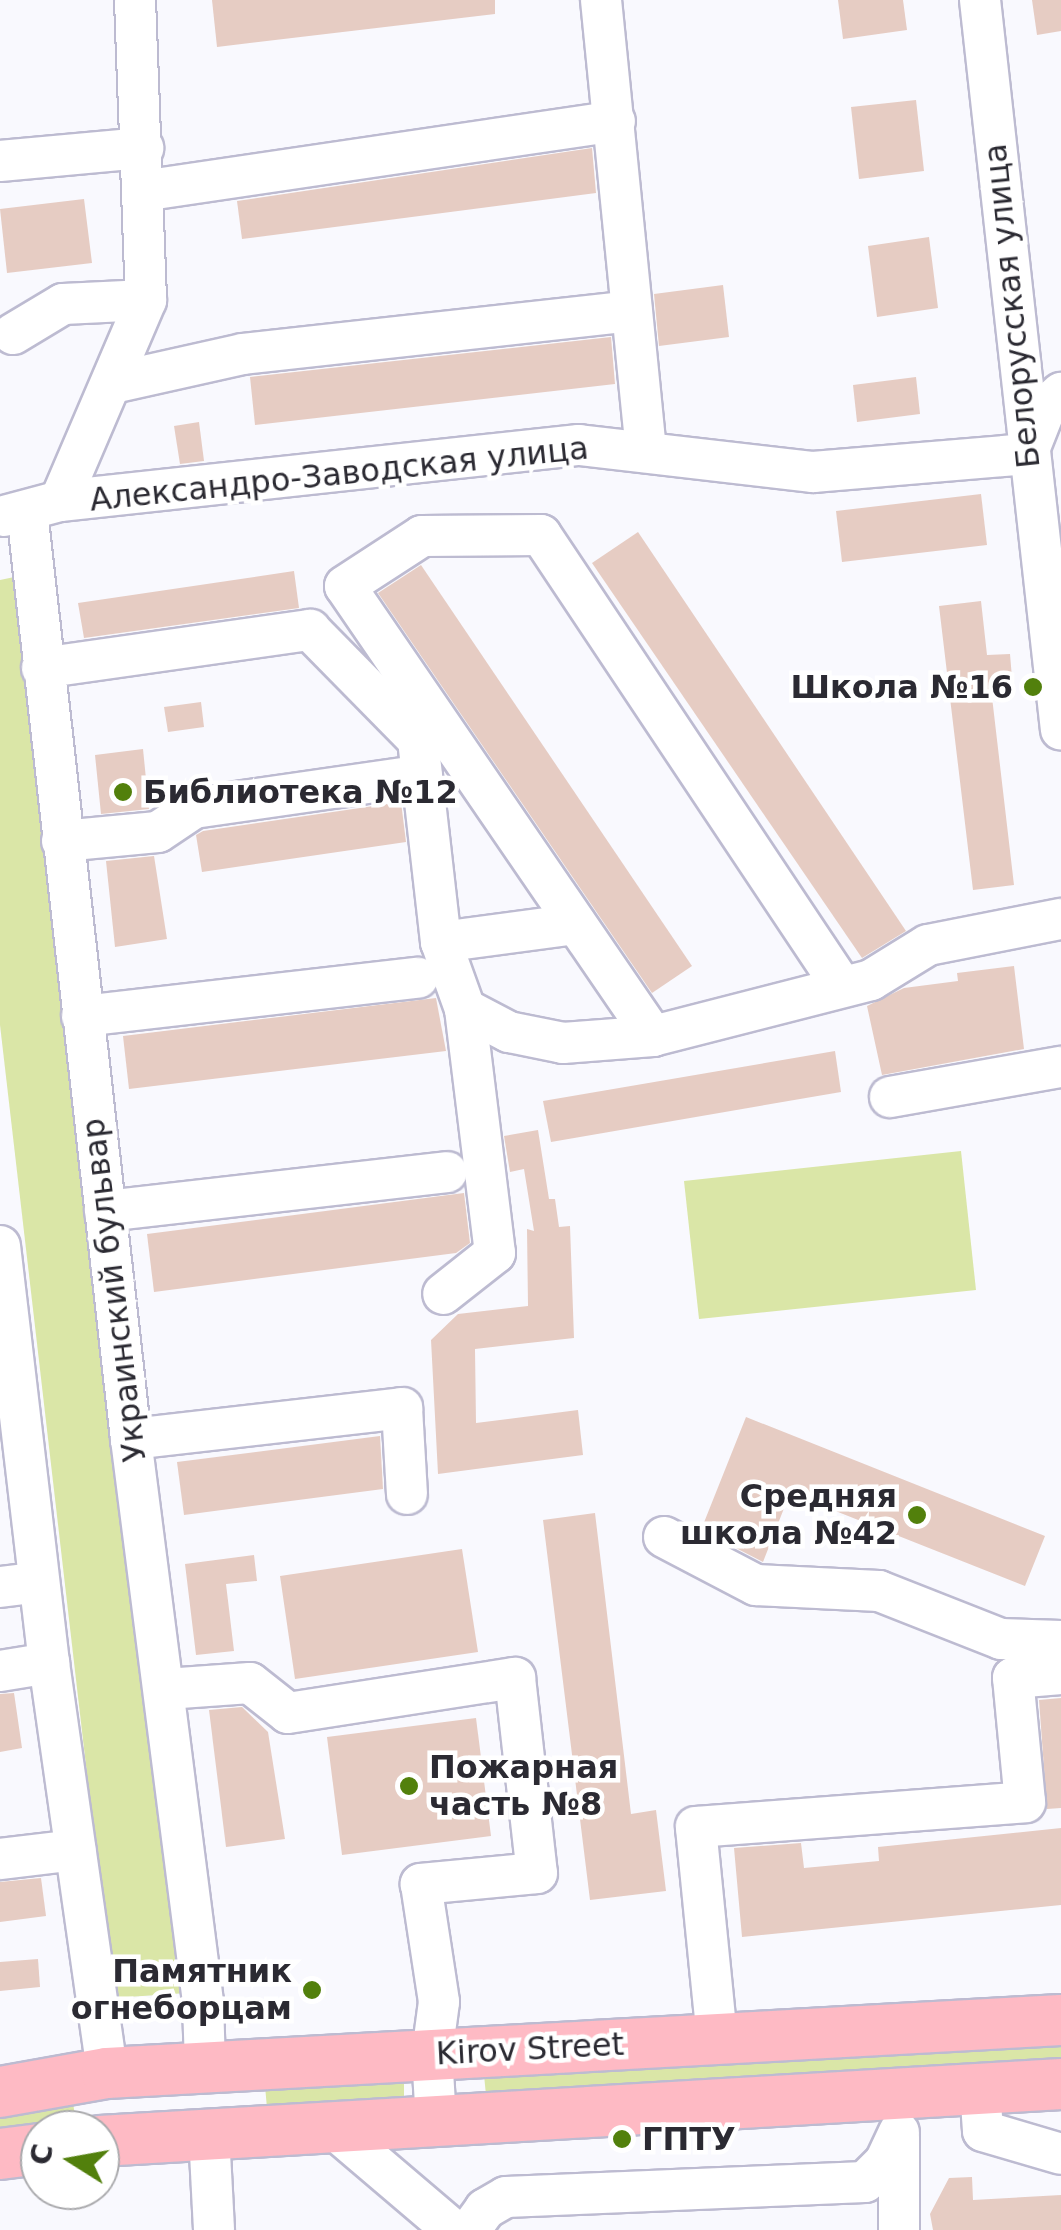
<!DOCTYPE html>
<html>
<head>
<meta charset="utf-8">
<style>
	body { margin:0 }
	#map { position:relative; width:1061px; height:2230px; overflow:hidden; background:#f9f9fe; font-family:"DejaVu Sans",sans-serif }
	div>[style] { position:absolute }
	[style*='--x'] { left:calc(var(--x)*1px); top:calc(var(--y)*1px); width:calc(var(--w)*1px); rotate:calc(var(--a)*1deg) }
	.green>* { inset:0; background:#dae6a7 }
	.building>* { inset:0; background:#e6ccc3 }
	.roads { filter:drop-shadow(2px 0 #bdbbd1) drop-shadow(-2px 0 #bdbbd1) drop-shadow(0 2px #bdbbd1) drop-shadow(0 -2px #bdbbd1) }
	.minor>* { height:40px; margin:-20px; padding:0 20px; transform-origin:20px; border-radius:20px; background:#fff }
	.major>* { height:50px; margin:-25px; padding:0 25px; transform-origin:25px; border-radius:25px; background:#febac4 }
	.dots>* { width:28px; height:28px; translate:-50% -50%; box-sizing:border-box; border:5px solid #fff; border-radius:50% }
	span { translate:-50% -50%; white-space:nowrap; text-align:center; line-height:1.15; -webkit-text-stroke:9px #fff; paint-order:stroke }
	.street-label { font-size:32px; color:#2b2a32 }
	.poi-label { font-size:32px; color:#2b2a32; font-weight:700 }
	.right { translate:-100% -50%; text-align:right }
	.left { translate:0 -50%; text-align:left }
	.north { position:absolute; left:20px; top:2110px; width:100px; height:100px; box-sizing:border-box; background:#fff; border:2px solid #aaaaad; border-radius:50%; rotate:281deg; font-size:28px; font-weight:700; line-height:40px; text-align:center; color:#2b2a32 }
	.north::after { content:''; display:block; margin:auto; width:35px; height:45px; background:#52800c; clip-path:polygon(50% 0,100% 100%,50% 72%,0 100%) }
</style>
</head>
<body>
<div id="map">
	<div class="green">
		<i style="clip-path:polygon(24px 575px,187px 1993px,113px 1998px,0 1025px,0 580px)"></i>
		<i style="clip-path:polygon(961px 1151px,976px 1290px,699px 1319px,684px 1181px)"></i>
		<i style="clip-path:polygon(1061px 2044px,1061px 2060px,486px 2095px,484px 2075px)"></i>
		<i style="clip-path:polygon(404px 2079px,404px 2099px,267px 2108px,265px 2086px)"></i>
		<i style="clip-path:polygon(73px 2103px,76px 2122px,0 2133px,0 2115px)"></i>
	</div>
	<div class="building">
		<i style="clip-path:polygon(212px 0,495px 0,495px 14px,217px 47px)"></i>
		<i style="clip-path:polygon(838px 0,903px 0,907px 30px,843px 39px)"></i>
		<i style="clip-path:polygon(1032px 0,1061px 0,1061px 31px,1037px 35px)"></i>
		<i style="clip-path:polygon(916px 100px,924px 171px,859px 179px,851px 107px)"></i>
		<i style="clip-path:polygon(592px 148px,596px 193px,242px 239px,237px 201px)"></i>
		<i style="clip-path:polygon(84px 199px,92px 263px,7px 273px,0 209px)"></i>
		<i style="clip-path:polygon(929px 237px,938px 308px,877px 317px,868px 246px)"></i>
		<i style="clip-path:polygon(723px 285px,729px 337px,659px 346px,654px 294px)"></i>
		<i style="clip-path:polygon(611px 337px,615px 384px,255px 425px,250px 377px)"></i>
		<i style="clip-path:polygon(916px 377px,920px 414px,857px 422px,853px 385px)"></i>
		<i style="clip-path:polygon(199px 422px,204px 461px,180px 464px,174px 426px)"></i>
		<i style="clip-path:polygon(981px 494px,987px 545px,842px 562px,836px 511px)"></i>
		<i style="clip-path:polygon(638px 532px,906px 931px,862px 958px,592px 563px)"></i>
		<i style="clip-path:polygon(421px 565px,692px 966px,652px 993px,378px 593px)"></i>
		<i style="clip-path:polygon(294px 571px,299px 608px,84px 638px,78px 603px)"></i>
		<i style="clip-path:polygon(981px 601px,987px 655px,1010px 654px,1012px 678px,990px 680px,1014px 885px,973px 890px,939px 606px)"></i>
		<i style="clip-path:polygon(201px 702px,204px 727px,168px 732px,164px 707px)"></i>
		<i style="clip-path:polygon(143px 749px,149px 809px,101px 814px,95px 755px)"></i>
		<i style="clip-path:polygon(401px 802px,406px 842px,202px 872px,196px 835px,203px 831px)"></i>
		<i style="clip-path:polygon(154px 856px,167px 939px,115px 947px,106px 861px)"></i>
		<i style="clip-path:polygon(1014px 966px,1024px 1049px,882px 1075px,867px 1006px,904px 988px,958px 981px,957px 973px)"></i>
		<i style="clip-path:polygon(436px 998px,446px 1051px,129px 1089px,123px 1036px)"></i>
		<i style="clip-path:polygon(835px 1051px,841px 1092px,551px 1142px,543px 1101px)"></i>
		<i style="clip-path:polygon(538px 1130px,549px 1199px,555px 1199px,559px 1227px,570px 1226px,574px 1338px,475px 1349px,476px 1423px,578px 1410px,583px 1455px,438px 1474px,431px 1340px,458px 1314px,528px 1306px,527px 1229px,534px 1231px,524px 1169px,510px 1172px,504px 1136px)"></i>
		<i style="clip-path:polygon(464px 1193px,470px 1243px,456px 1253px,154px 1292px,147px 1234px)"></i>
		<i style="clip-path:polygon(746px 1417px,1045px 1536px,1025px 1586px,790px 1493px,763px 1562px,701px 1530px)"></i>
		<i style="clip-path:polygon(380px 1436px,383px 1489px,184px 1515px,177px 1462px)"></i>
		<i style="clip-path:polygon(595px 1513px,631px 1814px,656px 1810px,666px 1891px,590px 1900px,543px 1520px)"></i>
		<i style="clip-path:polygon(462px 1549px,478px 1652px,295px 1679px,280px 1576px)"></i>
		<i style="clip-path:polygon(254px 1555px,257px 1581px,226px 1584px,234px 1651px,196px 1655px,185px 1564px)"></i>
		<i style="clip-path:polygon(14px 1693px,22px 1748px,0 1752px,0 1694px)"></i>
		<i style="clip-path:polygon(1061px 1698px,1061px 1808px,1047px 1809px,1039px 1700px)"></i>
		<i style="clip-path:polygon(242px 1707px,268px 1732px,285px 1839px,226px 1847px,209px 1710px)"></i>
		<i style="clip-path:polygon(476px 1718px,491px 1836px,342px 1855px,327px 1737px)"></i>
		<i style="clip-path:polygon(1061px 1828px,1061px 1905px,742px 1937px,734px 1848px,801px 1843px,804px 1868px,879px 1861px,878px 1847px)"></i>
		<i style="clip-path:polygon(41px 1878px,46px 1916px,0 1922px,0 1882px)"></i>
		<i style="clip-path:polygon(38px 1959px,40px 1987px,0 1991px,0 1962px)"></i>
		<i style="clip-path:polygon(972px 2177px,973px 2200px,1061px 2195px,1061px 2230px,933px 2230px,930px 2214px,949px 2178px)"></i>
	</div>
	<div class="roads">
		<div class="minor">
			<i style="--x:601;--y:0;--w:454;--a:84.3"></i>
			<i style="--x:980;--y:0;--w:734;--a:83.67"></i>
			<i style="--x:0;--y:161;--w:144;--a:-5.2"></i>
			<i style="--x:142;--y:191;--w:478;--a:-8.4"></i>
			<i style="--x:13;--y:334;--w:58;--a:-31"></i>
			<i style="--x:63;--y:304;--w:83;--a:-2.8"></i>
			<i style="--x:113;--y:383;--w:133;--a:-12.6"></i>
			<i style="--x:243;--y:354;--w:391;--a:-6.3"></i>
			<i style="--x:1029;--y:450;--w:46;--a:-68.4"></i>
			<i style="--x:1046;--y:407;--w:21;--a:-43"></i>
			<i style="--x:60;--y:501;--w:219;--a:-66.8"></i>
			<i style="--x:146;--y:300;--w:300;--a:-92.1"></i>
			<i style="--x:27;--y:512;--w:933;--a:83.6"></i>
			<i style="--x:131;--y:1439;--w:568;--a:82.71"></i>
			<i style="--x:203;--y:2002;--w:64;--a:88.2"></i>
			<i style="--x:4;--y:516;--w:58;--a:-15"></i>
			<i style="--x:60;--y:501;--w:522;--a:-6.16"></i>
			<i style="--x:579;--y:445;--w:236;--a:6.6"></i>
			<i style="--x:813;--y:472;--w:215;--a:-4.8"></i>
			<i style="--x:42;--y:668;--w:271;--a:-8.1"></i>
			<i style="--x:310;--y:630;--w:154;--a:45.5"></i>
			<i style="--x:418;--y:740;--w:203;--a:83.5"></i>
			<i style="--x:441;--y:942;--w:71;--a:70.3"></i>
			<i style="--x:465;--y:1009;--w:246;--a:83"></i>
			<i style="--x:495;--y:1253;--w:66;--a:141.7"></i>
			<i style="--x:62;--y:841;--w:96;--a:-5.4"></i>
			<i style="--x:158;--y:832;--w:43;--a:-33.7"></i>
			<i style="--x:194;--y:808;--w:230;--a:-8.2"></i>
			<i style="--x:441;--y:942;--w:136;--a:-7.6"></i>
			<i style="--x:465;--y:1009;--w:50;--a:27.6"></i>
			<i style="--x:509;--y:1032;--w:55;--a:11.5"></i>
			<i style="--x:563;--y:1043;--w:90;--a:-4.4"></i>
			<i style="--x:653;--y:1036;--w:225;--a:-14.4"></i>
			<i style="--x:871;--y:980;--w:67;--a:-31.6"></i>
			<i style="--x:928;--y:945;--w:136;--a:-11.1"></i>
			<i style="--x:82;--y:1016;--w:338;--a:-6.5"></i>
			<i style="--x:653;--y:1036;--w:545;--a:-124.39"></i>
			<i style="--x:345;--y:586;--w:92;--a:-33"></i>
			<i style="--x:422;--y:536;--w:119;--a:-0.5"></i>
			<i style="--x:541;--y:535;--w:541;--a:56.31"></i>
			<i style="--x:890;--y:1097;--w:174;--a:-10"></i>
			<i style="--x:105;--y:1211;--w:344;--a:-6.5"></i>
			<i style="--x:0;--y:1246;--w:420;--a:83.3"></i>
			<i style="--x:49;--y:1663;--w:414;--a:81.9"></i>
			<i style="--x:131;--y:1439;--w:273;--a:-6.5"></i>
			<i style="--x:402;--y:1408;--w:86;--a:86.7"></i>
			<i style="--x:664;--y:1537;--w:104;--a:27.6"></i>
			<i style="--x:756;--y:1585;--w:123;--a:2.8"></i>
			<i style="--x:879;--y:1591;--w:131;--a:21.5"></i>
			<i style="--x:1001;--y:1639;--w:60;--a:1.9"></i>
			<i style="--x:0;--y:1587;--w:39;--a:-7"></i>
			<i style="--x:0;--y:1671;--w:50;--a:-9.3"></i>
			<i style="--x:166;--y:1689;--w:84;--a:-4.1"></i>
			<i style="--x:250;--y:1683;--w:48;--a:38.3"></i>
			<i style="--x:288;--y:1713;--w:230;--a:-8.8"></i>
			<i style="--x:515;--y:1678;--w:196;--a:83.6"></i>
			<i style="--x:537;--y:1873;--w:117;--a:174.6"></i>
			<i style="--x:421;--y:1884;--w:119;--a:81.3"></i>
			<i style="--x:439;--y:2002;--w:52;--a:97.7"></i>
			<i style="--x:432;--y:2054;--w:68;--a:86.6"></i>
			<i style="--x:0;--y:1859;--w:76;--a:-6.8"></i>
			<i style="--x:717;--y:2038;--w:212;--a:-95.7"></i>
			<i style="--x:696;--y:1827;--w:330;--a:-4.3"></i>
			<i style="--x:1025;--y:1802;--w:125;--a:-95.5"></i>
			<i style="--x:1013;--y:1678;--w:48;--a:-4.8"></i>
			<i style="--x:980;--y:2089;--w:42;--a:85.9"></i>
			<i style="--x:983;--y:2131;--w:81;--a:16.4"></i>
			<i style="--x:333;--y:2128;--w:157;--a:40.4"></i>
			<i style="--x:209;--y:2134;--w:96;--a:87"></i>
			<i style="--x:899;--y:2137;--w:93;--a:90"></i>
			<i style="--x:470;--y:2230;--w:26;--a:-54"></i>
			<i style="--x:485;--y:2209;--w:24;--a:-30"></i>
			<i style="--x:506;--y:2197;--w:359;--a:-2.4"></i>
			<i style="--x:865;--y:2182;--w:28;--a:-45"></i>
			<i style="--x:885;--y:2162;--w:33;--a:-65"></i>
		</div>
		<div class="major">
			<i style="--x:0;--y:2092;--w:109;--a:-10.1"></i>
			<i style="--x:107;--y:2073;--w:955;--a:-3.18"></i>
			<i style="--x:100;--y:2141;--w:963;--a:-3.39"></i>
			<i style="--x:0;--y:2154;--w:40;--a:-7.1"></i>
		</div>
	</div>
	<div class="dots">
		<i style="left:1033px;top:687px;background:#52800c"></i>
		<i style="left:123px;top:792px;background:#52800c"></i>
		<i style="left:917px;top:1515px;background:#52800c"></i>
		<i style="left:409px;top:1786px;background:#52800c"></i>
		<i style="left:312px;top:1990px;background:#52800c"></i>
		<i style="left:622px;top:2139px;background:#52800c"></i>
	</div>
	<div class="street-label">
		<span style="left:1012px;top:306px;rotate:-96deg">Белорусская улица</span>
		<span style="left:339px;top:474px;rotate:-6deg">Александро-Заводская улица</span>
		<span style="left:114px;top:1290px;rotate:-97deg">Украинский бульвар</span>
		<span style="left:530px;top:2049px;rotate:-3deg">Kirov Street</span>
	</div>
	<div class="poi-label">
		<span class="right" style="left:1013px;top:687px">Школа №16</span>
		<span class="left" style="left:143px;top:792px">Библиотека №12</span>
		<span class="right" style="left:897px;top:1515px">Средняя<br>школа №42</span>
		<span class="left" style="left:429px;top:1786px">Пожарная<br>часть №8</span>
		<span class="right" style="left:292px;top:1990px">Памятник<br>огнеборцам</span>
		<span class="left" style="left:642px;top:2139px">ГПТУ</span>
	</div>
	<div class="north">С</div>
</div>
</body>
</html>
